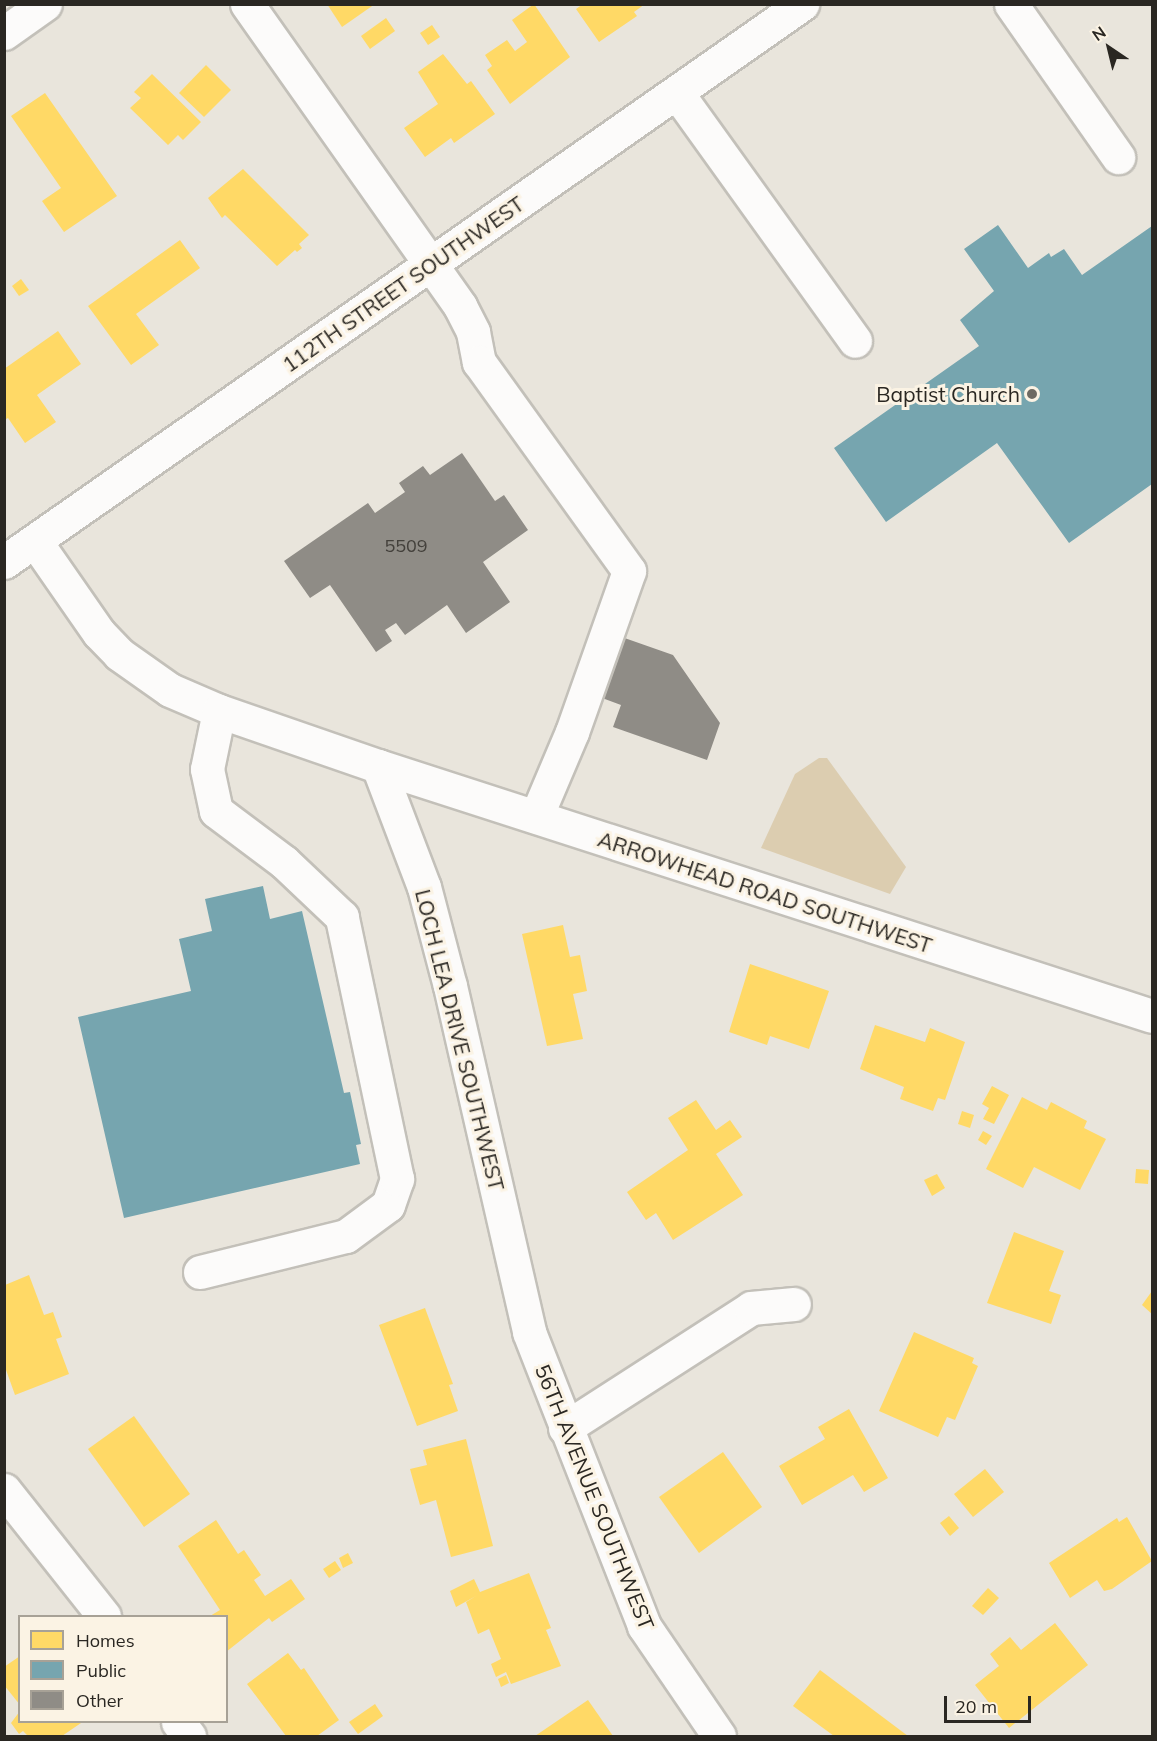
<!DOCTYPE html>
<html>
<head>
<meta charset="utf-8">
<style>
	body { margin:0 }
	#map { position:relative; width:1157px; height:1741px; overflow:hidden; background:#e9e5dc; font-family:Mulish,sans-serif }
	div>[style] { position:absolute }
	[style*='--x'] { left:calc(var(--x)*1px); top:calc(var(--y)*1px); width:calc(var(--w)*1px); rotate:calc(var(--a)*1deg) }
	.green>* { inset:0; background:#dccdb0 }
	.homes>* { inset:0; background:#ffd966 }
	.public>* { inset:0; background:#76a5af }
	.building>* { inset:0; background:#8f8c86 }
	.roads { filter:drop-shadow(2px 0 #c3c0b9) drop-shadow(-2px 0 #c3c0b9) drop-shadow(0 2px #c3c0b9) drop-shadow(0 -2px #c3c0b9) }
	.minor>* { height:33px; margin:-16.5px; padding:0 16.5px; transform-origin:16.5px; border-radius:16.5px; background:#fcfbfa }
	.dots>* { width:16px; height:16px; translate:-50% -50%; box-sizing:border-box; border:3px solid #fbf3e4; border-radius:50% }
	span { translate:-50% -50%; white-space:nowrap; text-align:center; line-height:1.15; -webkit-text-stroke:6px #fbf3e4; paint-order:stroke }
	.number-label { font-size:18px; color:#43403b }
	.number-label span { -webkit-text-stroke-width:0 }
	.street-label { font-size:21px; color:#2a2722 }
	.poi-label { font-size:21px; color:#2a2722 }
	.right { translate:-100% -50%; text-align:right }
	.frame { position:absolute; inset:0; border:6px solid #2a2722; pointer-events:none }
	.legend { position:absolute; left:18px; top:1615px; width:210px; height:108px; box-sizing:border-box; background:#fbf3e4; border:2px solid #a7a196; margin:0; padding:8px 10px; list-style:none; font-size:18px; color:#2a2722 }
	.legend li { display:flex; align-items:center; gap:12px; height:30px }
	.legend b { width:30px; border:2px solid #a7a196 }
	.north { position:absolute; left:1079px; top:18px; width:60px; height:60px; -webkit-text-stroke:4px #fbf3e4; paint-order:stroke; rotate:325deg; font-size:16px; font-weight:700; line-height:24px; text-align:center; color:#2a2722 }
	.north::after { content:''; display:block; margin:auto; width:21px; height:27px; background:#2a2722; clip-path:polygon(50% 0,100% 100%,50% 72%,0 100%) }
	.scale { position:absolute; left:944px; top:1696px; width:87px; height:27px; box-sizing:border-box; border:3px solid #2a2722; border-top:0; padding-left:8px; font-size:18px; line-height:21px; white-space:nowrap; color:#2a2722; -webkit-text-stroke:4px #fbf3e4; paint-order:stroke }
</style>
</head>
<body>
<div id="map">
	<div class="green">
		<i style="clip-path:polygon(819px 758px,827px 758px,906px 867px,890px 894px,761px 848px,795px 774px)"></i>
	</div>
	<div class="homes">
		<i style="clip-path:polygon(327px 4px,375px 4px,342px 27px)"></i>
		<i style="clip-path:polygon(534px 4px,570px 57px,510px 104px,487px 70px,492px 66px,485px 55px,507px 40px,515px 51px,527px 42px,512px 20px)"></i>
		<i style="clip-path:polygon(583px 4px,645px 4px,634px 12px,637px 16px,599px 42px,576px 9px)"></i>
		<i style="clip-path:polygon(386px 18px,395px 31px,370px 49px,361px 36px)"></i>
		<i style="clip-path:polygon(432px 25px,440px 37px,428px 45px,420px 33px)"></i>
		<i style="clip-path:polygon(443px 54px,467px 84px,471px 81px,495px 114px,454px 143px,451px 138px,425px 157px,404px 128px,438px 104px,418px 72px)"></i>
		<i style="clip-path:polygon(206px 65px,231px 90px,204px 117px,179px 93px)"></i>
		<i style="clip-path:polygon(152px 74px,201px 122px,183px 140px,178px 135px,168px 145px,130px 108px,141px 98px,134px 92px)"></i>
		<i style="clip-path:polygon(45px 93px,117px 196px,64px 232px,42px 201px,61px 188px,11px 116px)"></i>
		<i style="clip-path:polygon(243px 169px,309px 235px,299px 244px,302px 248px,297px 252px,295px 250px,277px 266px,225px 215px,222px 218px,208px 198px)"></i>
		<i style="clip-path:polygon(180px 240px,200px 268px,136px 314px,159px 345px,131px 365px,88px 306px)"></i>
		<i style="clip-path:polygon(21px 279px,29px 290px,19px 296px,12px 286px)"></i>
		<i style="clip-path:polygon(58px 331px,81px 364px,37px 395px,56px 422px,25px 443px,8px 418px,4px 420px,4px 369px)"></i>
		<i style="clip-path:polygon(563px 925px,570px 957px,580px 955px,587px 991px,573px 994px,583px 1039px,547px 1046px,522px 934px)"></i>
		<i style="clip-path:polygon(750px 964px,829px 991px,809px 1049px,770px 1036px,767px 1045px,729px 1032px)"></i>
		<i style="clip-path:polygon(875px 1025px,925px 1042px,930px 1028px,965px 1042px,945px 1100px,938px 1098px,933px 1111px,900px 1099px,904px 1087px,860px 1069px)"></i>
		<i style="clip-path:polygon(992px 1086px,1009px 1095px,994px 1124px,983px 1119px,989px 1108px,982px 1104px)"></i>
		<i style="clip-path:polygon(1022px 1097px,1047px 1110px,1051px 1102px,1087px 1121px,1084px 1128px,1106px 1139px,1080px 1190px,1034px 1167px,1023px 1188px,986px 1169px)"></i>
		<i style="clip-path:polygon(696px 1100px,716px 1130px,730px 1120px,742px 1137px,716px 1154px,743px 1195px,673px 1240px,656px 1213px,646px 1220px,627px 1192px,688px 1150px,668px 1118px)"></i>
		<i style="clip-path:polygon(962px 1111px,974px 1115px,970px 1128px,958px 1124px)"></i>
		<i style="clip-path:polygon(983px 1131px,992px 1136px,986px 1145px,978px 1140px)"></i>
		<i style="clip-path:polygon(1136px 1169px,1149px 1170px,1148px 1184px,1135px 1183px)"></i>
		<i style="clip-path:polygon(937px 1174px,945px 1188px,932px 1196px,924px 1180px)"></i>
		<i style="clip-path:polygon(1014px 1232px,1064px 1251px,1049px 1291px,1061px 1295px,1051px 1324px,987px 1303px)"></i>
		<i style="clip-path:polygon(29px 1275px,44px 1315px,53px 1312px,62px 1337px,56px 1339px,69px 1374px,15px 1395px,5px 1367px,5px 1285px)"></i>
		<i style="clip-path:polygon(1152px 1291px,1152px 1314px,1142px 1305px)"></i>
		<i style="clip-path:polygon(425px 1308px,453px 1384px,449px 1385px,458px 1411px,417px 1426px,379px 1325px)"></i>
		<i style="clip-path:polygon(914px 1332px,974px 1358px,972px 1363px,978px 1366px,955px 1420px,947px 1417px,938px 1437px,879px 1411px)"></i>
		<i style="clip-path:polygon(849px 1409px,888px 1478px,864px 1492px,853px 1475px,802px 1505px,779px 1466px,825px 1439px,818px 1427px)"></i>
		<i style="clip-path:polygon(134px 1416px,190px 1494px,144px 1527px,88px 1449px)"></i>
		<i style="clip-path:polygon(466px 1439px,493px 1546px,451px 1557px,436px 1500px,420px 1505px,410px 1469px,427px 1465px,423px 1450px)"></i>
		<i style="clip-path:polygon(723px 1452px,762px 1507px,699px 1553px,659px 1497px)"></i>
		<i style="clip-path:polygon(985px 1469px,1004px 1492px,973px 1517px,954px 1494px)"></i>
		<i style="clip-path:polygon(949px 1516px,959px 1528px,950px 1536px,940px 1523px)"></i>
		<i style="clip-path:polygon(1127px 1517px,1152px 1561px,1112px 1589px,1104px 1591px,1097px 1580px,1070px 1598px,1049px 1563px,1117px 1518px,1119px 1522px)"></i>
		<i style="clip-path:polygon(216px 1520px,238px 1554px,244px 1550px,261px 1575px,254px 1580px,265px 1596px,291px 1579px,305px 1599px,272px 1622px,269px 1618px,226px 1652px,226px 1616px,210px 1616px,220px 1610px,178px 1546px)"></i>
		<i style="clip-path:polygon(348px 1553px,353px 1563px,343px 1568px,339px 1558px)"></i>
		<i style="clip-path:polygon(335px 1561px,341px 1570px,329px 1578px,323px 1569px)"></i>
		<i style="clip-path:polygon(529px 1573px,551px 1628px,546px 1630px,561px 1666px,511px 1684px,506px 1672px,496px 1677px,491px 1664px,501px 1659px,489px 1629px,478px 1634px,466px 1602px,476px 1596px,456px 1607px,450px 1591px,474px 1579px,480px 1592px)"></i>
		<i style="clip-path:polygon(988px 1588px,999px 1598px,983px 1615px,972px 1606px)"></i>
		<i style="clip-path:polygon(1055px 1623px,1088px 1665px,1009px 1728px,975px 1685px,999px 1666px,990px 1654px,1010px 1637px,1021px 1650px)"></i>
		<i style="clip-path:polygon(288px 1653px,301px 1670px,304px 1668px,339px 1720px,317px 1736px,286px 1736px,247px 1684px)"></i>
		<i style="clip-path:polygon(20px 1656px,20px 1705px,4px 1685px,4px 1667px)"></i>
		<i style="clip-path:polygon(820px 1670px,908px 1736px,834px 1736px,793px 1706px)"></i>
		<i style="clip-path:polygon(506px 1675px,509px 1683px,501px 1687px,498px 1679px)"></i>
		<i style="clip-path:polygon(588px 1700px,613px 1736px,535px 1736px)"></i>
		<i style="clip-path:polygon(375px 1704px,383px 1716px,358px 1734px,349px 1722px)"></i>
		<i style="clip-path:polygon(20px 1711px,20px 1722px,81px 1723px,62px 1736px,28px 1736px,23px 1731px,19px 1734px,11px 1723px)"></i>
	</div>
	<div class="public">
		<i style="clip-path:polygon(998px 225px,1028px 268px,1049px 253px,1051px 257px,1064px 249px,1082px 275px,1152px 226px,1152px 484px,1069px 543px,997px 443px,886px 522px,834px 448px,979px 346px,960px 320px,994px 291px,964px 249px)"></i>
		<i style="clip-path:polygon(263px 886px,270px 919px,302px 911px,344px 1093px,350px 1092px,361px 1144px,356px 1145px,360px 1164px,124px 1218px,78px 1017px,191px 991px,179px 939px,212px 931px,205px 899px)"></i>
	</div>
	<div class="building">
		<i style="clip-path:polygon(462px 453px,495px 501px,504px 495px,528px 530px,483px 562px,510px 602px,466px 633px,447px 605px,405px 635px,396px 623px,385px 630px,392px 641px,376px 652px,330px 585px,310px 598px,284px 561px,368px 503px,375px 513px,405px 492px,399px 483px,423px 466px,430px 475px)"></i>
		<i style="clip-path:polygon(616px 635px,673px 655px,720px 723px,707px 760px,613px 727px,621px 705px,594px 695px)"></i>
	</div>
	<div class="roads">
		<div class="minor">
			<i style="--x:247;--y:4;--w:370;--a:54.8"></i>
			<i style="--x:460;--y:306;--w:29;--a:63"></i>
			<i style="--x:473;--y:332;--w:31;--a:79"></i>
			<i style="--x:479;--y:362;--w:257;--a:54.3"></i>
			<i style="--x:629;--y:571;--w:171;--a:109.5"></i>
			<i style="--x:572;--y:732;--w:92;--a:113"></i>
			<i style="--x:1011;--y:4;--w:187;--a:55"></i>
			<i style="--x:4;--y:33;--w:50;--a:-35.3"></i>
			<i style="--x:677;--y:93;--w:305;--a:54.3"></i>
			<i style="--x:35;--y:541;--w:112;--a:55.2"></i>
			<i style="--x:99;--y:633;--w:29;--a:46"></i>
			<i style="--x:119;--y:654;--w:62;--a:35.2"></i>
			<i style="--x:170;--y:690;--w:53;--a:23.2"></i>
			<i style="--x:219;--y:711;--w:168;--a:19.1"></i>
			<i style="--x:378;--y:766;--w:813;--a:17.9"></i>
			<i style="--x:4;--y:562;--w:974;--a:-34.96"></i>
			<i style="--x:378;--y:766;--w:129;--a:69.2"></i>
			<i style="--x:424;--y:887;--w:102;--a:75.3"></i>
			<i style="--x:450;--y:986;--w:355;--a:77.1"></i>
			<i style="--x:529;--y:1332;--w:316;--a:68.6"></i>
			<i style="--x:644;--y:1626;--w:133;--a:55.7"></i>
			<i style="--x:200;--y:1272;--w:150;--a:-13.9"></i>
			<i style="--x:346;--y:1236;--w:52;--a:-36.4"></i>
			<i style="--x:388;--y:1205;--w:28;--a:-71"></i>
			<i style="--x:397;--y:1179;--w:268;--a:-101.9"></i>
			<i style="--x:342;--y:917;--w:80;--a:-136.5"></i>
			<i style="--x:284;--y:862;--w:85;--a:-143.1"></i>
			<i style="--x:216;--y:811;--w:43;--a:-102.1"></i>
			<i style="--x:207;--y:769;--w:59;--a:-78.3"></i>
			<i style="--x:565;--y:1428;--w:221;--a:-32.8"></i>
			<i style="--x:751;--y:1308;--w:43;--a:-5.3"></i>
			<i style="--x:4;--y:1490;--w:161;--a:51.6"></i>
			<i style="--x:178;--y:1722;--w:18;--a:52"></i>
		</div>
	</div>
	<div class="dots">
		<i style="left:1032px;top:394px;background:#6d6a63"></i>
	</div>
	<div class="number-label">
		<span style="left:406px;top:546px">5509</span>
	</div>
	<div class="street-label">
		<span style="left:403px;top:284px;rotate:-35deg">112TH STREET SOUTHWEST</span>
		<span style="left:765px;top:892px;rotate:18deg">ARROWHEAD ROAD SOUTHWEST</span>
		<span style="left:460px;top:1040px;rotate:76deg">LOCH LEA DRIVE SOUTHWEST</span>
		<span style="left:595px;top:1497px;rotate:68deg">56TH AVENUE SOUTHWEST</span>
	</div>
	<div class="poi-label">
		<span class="right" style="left:1020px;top:394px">Baptist Church</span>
	</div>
	<div class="frame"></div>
	<ul class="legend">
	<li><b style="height:16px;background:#ffd966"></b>Homes</li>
	<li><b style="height:16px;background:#76a5af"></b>Public</li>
	<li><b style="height:16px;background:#8f8c86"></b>Other</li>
	</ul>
	<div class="north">N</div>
	<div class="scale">20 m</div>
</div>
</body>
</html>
